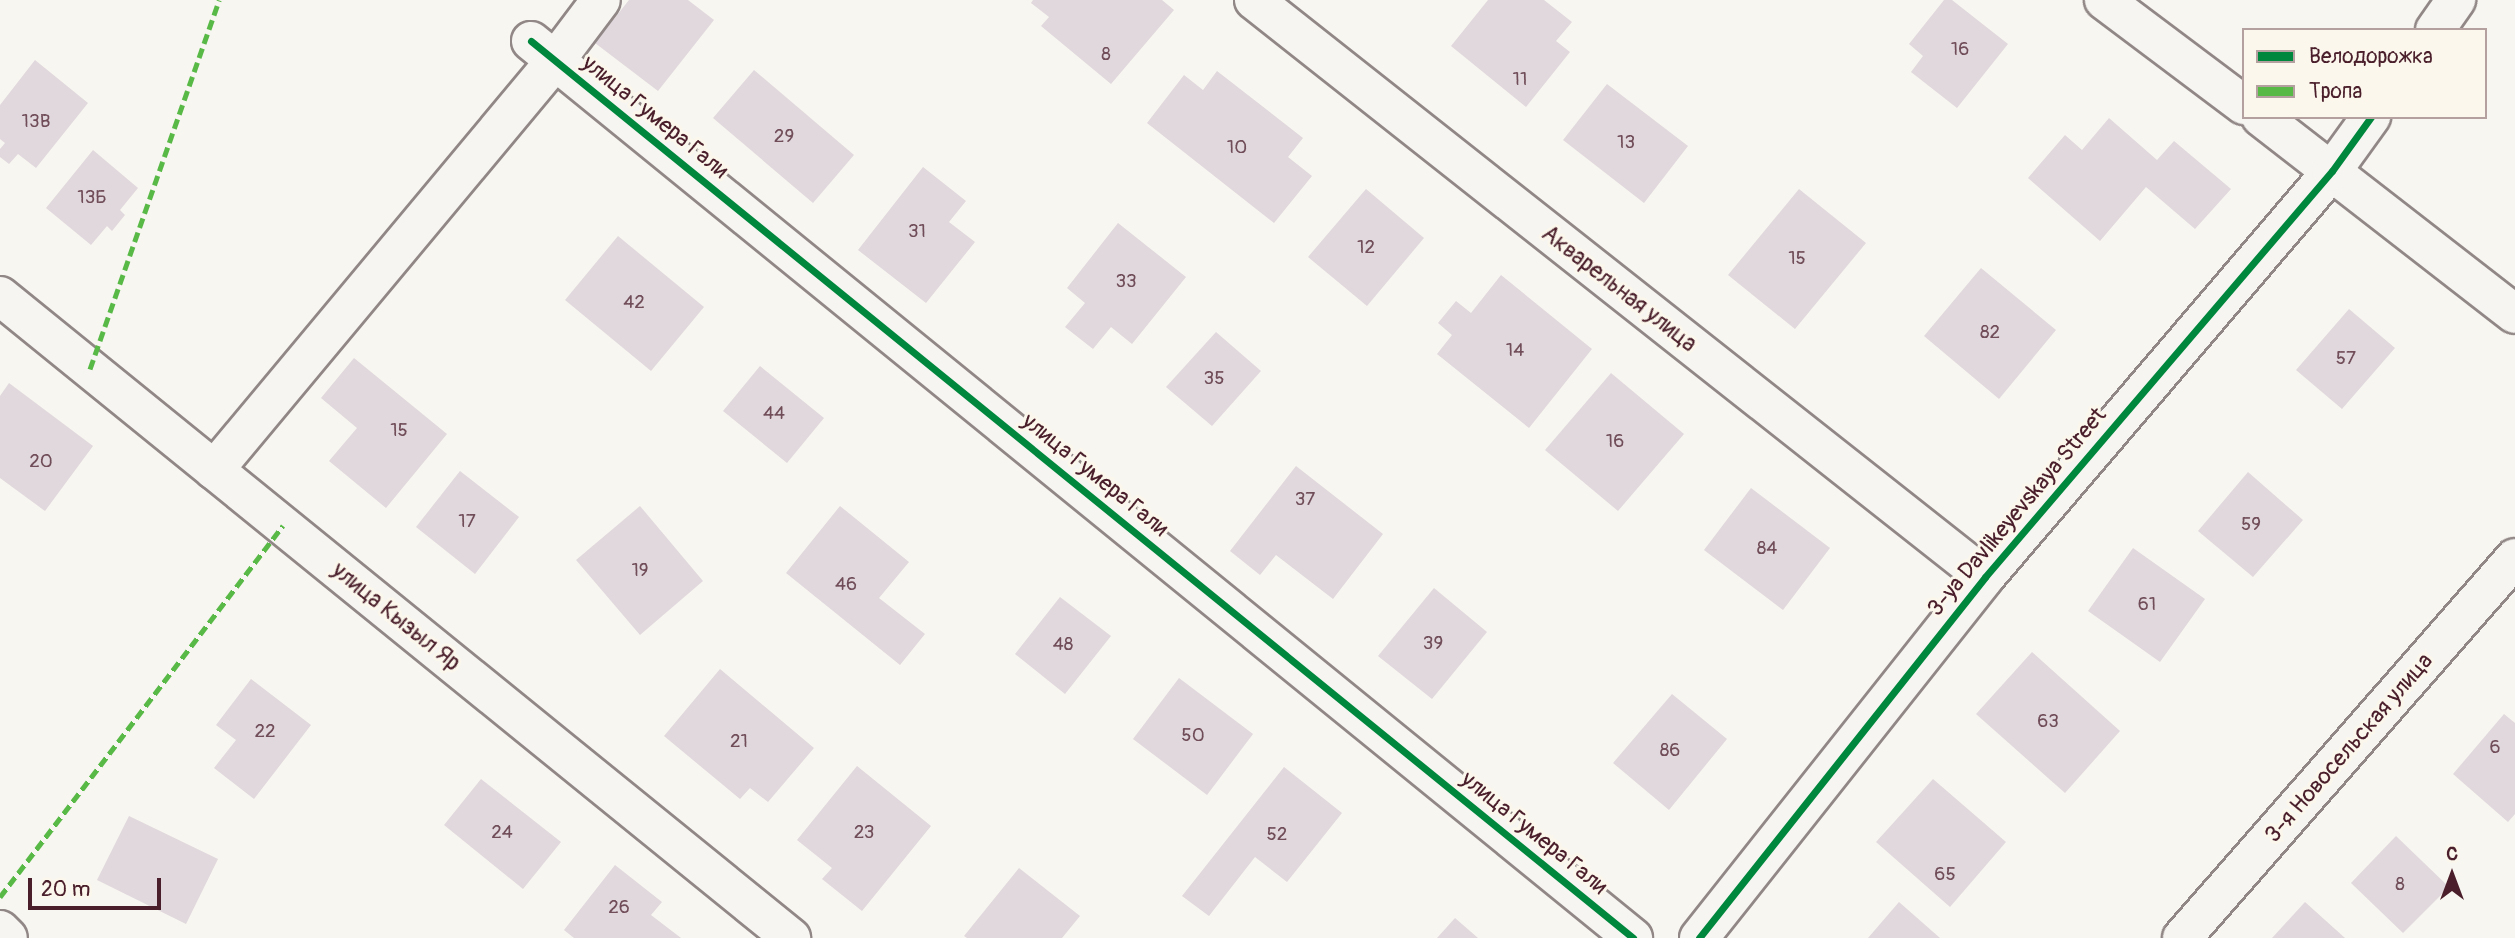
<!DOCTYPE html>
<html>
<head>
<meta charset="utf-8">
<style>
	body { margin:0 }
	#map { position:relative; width:2515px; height:938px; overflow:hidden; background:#f8f6f0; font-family:Pangolin,sans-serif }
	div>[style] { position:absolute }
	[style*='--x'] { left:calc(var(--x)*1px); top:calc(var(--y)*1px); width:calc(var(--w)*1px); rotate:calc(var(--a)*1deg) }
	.building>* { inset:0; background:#e0d8dd }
	.roads { filter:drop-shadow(2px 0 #918787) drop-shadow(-2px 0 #918787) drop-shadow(0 2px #918787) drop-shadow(0 -2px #918787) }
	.street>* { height:38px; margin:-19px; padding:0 19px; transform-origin:19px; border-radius:19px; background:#f6f5f1 }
	.quiet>* { height:5px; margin-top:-2.5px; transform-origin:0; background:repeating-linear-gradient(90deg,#58b947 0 10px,transparent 0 15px) }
	.cycleway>* { height:7px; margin:-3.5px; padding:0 3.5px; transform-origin:3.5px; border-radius:3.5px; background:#00873e }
	span { translate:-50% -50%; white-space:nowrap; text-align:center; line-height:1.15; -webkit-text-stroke:6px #fbf7ec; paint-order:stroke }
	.number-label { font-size:19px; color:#704d58 }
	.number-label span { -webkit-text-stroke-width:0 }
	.street-label { font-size:23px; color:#4a1f2b }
	.legend { position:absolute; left:2242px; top:28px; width:245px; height:91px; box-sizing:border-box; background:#fbf7ec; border:2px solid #b4a19f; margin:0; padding:9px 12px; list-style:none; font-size:21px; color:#4a1f2b }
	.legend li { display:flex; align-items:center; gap:14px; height:35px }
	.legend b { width:35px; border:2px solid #b4a19f }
	.north { position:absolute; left:2417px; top:840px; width:70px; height:70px; -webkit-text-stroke:5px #fbf7ec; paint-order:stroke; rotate:0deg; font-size:19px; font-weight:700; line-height:28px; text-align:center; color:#4a1f2b }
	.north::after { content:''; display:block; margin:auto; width:24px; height:32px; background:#4a1f2b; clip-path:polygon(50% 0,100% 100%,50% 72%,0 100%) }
	.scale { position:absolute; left:28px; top:878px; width:133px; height:32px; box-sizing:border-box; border:4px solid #4a1f2b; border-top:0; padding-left:9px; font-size:21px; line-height:24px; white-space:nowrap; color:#4a1f2b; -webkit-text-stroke:5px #fbf7ec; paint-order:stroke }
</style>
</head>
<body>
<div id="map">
	<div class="building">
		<i style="clip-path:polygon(629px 0,688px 0,714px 20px,658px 91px,595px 43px)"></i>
		<i style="clip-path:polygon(1033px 0,1162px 0,1174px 10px,1111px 84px,1041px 26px,1049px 17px,1031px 3px)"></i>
		<i style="clip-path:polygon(1488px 0,1544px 0,1572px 22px,1556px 41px,1570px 52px,1526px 107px,1451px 46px)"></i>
		<i style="clip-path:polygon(1944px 0,1952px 0,2008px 44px,1957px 108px,1911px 72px,1923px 56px,1909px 44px)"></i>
		<i style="clip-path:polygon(35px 60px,88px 103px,36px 168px,18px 154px,9px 164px,0 157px,0 149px,5px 143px,0 139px,0 105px)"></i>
		<i style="clip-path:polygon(754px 70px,854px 155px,813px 203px,713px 118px)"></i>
		<i style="clip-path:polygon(1217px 71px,1303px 138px,1288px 157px,1312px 176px,1274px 223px,1147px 123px,1184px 75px,1203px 90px)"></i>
		<i style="clip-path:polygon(1607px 84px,1688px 146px,1644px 203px,1563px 140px)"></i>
		<i style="clip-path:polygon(2109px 118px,2157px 160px,2174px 141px,2231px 189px,2195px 229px,2146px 187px,2100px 241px,2028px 178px,2065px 135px,2082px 150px)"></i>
		<i style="clip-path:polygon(93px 150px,138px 188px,120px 210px,125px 215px,112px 231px,107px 226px,91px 245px,46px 208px)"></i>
		<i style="clip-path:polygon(923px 167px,966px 201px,949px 222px,975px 242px,926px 303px,858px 250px)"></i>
		<i style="clip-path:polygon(1366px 189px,1424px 238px,1367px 306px,1308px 257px)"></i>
		<i style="clip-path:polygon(1799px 189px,1866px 243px,1795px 329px,1728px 275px)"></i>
		<i style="clip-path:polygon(1118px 223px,1186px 277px,1132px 344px,1111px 327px,1093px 349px,1065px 327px,1085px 303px,1067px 288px)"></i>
		<i style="clip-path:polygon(618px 236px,704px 307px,651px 371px,565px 300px)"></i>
		<i style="clip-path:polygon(1981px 268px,2056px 330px,1999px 399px,1924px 336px)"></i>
		<i style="clip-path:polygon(1501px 275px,1592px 349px,1529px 428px,1437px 354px,1452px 335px,1438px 323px,1456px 301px,1471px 313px)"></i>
		<i style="clip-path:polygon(2349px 309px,2395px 348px,2342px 409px,2296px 370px)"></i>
		<i style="clip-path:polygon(1216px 332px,1261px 371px,1212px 426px,1166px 387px)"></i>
		<i style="clip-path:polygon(354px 358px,447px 434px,386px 508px,329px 461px,357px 428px,321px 398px)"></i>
		<i style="clip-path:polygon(760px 366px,824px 418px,787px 463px,723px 411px)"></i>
		<i style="clip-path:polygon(1611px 373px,1684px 434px,1618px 511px,1545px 450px)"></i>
		<i style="clip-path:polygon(9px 383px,93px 446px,45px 511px,0 478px,0 396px)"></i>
		<i style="clip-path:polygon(1296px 466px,1383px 534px,1333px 599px,1276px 555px,1260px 575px,1230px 551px)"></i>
		<i style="clip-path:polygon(460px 471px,519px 517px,475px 574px,416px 527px)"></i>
		<i style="clip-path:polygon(2248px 472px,2303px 520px,2253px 577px,2198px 531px)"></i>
		<i style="clip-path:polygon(1751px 488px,1830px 548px,1783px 610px,1704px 550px)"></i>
		<i style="clip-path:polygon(640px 506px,703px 581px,640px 635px,576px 560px)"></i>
		<i style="clip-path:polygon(840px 506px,909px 562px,879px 598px,925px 634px,900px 665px,786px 573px)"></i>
		<i style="clip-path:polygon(2133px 548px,2205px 599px,2160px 662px,2088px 611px)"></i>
		<i style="clip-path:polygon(1434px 588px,1487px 632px,1432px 699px,1378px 656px)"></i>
		<i style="clip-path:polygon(1060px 597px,1111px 636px,1065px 694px,1015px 654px)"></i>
		<i style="clip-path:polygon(2032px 652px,2120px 731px,2065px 793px,1976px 714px)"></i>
		<i style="clip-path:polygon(720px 669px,814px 748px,768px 802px,750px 788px,740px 799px,664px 736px)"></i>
		<i style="clip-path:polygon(1179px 678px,1253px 734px,1207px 795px,1133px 739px)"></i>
		<i style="clip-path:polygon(251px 679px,311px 725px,254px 799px,214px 768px,236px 740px,216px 725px)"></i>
		<i style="clip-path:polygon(1672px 694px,1727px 739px,1669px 810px,1613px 763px)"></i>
		<i style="clip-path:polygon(2504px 714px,2515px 723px,2515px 814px,2508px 822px,2453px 774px)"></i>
		<i style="clip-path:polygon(857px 766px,931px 826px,862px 911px,822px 879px,832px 868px,797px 840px)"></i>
		<i style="clip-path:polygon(1284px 767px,1342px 813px,1287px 882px,1255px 857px,1209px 916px,1182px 896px)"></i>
		<i style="clip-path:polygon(481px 779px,561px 842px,523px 889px,444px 825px)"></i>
		<i style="clip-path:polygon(1933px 779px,2006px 842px,1950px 907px,1876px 842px)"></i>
		<i style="clip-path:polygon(129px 816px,218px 859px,186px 924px,97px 880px)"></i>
		<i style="clip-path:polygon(2396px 836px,2449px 887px,2403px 933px,2351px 883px)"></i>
		<i style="clip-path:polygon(615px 865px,662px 902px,651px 915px,681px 938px,574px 938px,564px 930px)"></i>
		<i style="clip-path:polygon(1019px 868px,1080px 916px,1062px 938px,967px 938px,964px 936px)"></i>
		<i style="clip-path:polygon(1899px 902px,1940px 938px,1868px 938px)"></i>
		<i style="clip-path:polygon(2305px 902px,2345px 938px,2272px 938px)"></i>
		<i style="clip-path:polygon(1455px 918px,1478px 938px,1437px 938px)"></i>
	</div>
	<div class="roads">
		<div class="street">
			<i style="--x:1254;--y:0;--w:931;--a:38.29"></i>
			<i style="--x:2104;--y:0;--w:175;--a:36.9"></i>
			<i style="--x:2435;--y:30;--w:37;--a:-55"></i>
			<i style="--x:531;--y:41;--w:1421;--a:39.14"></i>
			<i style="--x:2261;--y:117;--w:321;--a:37.8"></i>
			<i style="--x:0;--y:296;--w:1019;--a:39.06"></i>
			<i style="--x:214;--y:470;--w:533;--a:-50.18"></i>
			<i style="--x:555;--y:61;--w:76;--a:-53"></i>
			<i style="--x:0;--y:930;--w:11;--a:45"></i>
			<i style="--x:1699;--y:938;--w:461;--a:-51.6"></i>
			<i style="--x:1985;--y:577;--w:534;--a:-49.48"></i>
			<i style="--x:2332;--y:171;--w:67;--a:-54.2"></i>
			<i style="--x:2182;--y:938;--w:505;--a:-48.77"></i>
		</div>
	</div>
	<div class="quiet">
		<i style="--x:90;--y:369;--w:391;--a:-70.7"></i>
		<i style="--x:0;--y:897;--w:467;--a:-52.7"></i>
	</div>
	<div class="cycleway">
		<i style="--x:531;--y:41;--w:1421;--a:39.14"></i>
		<i style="--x:1699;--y:938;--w:461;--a:-51.6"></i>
		<i style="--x:1985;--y:577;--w:534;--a:-49.48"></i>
		<i style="--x:2332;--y:171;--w:67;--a:-54.2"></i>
	</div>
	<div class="number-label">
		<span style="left:1960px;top:50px">16</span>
		<span style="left:1106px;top:55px">8</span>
		<span style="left:1520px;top:80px">11</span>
		<span style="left:36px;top:122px">13В</span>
		<span style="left:784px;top:137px">29</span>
		<span style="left:1626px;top:143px">13</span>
		<span style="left:1237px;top:148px">10</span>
		<span style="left:92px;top:198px">13Б</span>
		<span style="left:917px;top:232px">31</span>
		<span style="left:1366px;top:248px">12</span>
		<span style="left:1797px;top:259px">15</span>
		<span style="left:1126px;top:282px">33</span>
		<span style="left:634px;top:303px">42</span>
		<span style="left:1990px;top:333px">82</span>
		<span style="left:1515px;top:351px">14</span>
		<span style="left:2346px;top:359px">57</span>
		<span style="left:1214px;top:379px">35</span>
		<span style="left:774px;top:414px">44</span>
		<span style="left:399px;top:431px">15</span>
		<span style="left:1615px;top:442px">16</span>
		<span style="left:41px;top:462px">20</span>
		<span style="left:1305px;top:500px">37</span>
		<span style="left:467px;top:522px">17</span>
		<span style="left:2251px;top:525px">59</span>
		<span style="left:1767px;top:549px">84</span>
		<span style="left:640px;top:571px">19</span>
		<span style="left:846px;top:585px">46</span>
		<span style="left:2147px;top:605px">61</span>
		<span style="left:1433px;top:644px">39</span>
		<span style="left:1063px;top:645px">48</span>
		<span style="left:2048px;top:722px">63</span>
		<span style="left:265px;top:732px">22</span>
		<span style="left:1193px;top:736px">50</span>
		<span style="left:739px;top:742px">21</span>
		<span style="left:2495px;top:748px">6</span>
		<span style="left:1670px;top:751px">86</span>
		<span style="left:502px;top:833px">24</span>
		<span style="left:864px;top:833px">23</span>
		<span style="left:1277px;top:835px">52</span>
		<span style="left:1945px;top:875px">65</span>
		<span style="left:2400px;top:885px">8</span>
		<span style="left:619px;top:908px">26</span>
	</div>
	<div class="street-label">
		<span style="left:655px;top:117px;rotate:39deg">улица Гумера Гали</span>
		<span style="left:1619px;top:289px;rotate:38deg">Акварельная улица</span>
		<span style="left:1095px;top:475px;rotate:39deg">улица Гумера Гали</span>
		<span style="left:2017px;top:512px;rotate:-50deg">3-ya Davlikeyevskaya Street</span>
		<span style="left:396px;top:617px;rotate:39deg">улица Кызыл Яр</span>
		<span style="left:2349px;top:748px;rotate:-49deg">3-я Новосельская улица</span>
		<span style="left:1534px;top:833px;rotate:39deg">улица Гумера Гали</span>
	</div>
	<ul class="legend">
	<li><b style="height:9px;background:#00873e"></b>Велодорожка</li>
	<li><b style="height:9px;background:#58b947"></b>Тропа</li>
	</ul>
	<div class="north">С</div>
	<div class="scale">20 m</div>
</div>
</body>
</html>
